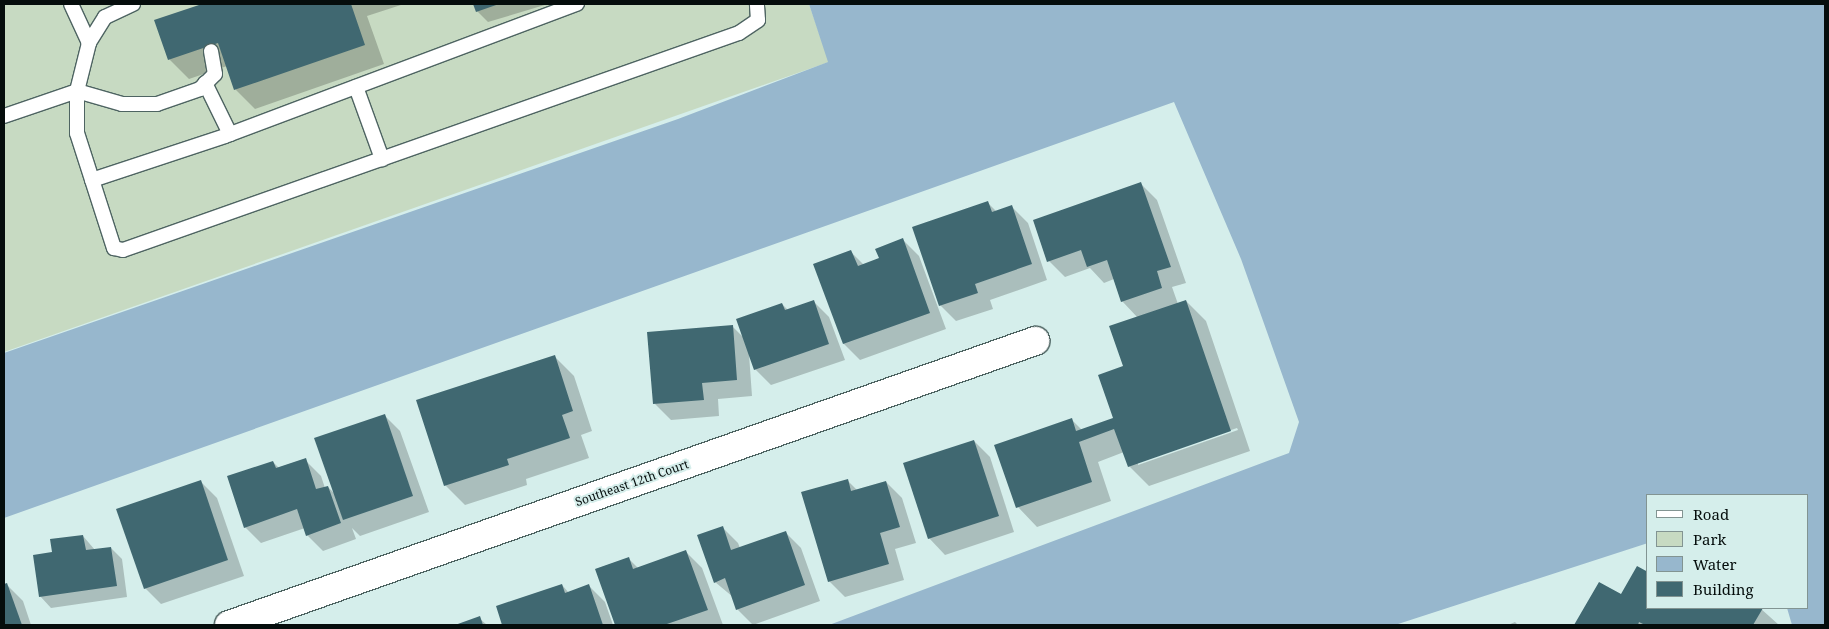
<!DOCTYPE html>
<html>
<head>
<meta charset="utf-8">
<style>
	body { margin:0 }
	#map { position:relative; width:1829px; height:629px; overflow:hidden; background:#d5eeeb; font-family:"Noto Serif",serif }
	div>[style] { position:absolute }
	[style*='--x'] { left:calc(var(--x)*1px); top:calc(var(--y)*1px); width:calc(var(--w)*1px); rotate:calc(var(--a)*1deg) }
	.green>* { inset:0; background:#c7dac2 }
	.water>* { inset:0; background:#97b7cd }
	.shadow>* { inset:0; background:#0003 }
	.building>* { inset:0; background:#406871 }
	.roads { filter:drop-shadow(1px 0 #4e6462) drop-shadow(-1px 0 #4e6462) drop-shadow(0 1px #4e6462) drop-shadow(0 -1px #4e6462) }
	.service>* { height:14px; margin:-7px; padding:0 7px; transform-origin:7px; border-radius:7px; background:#fff }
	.minor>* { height:28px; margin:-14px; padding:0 14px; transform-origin:14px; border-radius:14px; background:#fff }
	span { translate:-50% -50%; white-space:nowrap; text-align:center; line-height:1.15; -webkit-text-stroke:4px #d5eeeb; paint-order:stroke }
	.street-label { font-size:12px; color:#050d0c }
	.frame { position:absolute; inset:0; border:5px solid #050d0c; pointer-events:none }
	.legend { position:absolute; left:1646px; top:494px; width:162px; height:115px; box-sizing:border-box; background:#d5eeeb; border:1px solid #829492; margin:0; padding:6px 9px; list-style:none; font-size:15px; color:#050d0c }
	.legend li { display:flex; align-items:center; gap:10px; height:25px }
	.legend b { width:25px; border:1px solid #829492 }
</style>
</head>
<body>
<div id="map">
	<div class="green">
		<i style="clip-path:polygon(4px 4px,809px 4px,829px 62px,4px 352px)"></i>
	</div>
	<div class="water">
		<i style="clip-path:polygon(809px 4px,1825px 4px,1825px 625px,1792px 625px,1787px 608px,1808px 608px,1808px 495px,1648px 495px,1648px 543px,1395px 625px,829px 625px,1289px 453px,1299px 422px,1241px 259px,1174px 102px,4px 518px,4px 353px,678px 119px,828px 62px)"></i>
	</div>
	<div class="shadow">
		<i style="clip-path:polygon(204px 4px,404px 4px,367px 16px,384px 64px,255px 109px,236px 90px,227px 66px,189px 79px,170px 60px,156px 21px)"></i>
		<i style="clip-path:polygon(474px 4px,548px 4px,488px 22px,477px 11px)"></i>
		<i style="clip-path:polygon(evenodd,1141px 184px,1157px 200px,1186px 283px,1172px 287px,1178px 304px,1186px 301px,1206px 321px,1250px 451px,1149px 486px,1129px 466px,1124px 452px,1098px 462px,1111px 501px,1037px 527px,1018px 507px,1071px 419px,1082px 430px,1115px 419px,1138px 318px,1122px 301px,1114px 279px,1104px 283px,1090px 268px,1065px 277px,1049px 261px,1141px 184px,1237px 428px,1238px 430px,1138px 465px,1138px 462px,1237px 428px)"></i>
		<i style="clip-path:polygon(988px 203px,997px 212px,1012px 207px,1028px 223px,1047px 280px,990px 300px,993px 309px,956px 321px,940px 305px)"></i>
		<i style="clip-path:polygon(903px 240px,919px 256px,946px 329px,860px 360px,844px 344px,815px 264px,851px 252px,864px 265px,881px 259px)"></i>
		<i style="clip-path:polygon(813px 301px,829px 317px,845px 360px,771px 385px,755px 369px,749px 354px,752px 396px,718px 399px,719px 416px,671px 420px,655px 404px,732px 326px,744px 338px,782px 304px,788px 310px)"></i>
		<i style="clip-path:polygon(554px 356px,574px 376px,592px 431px,581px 435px,589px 458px,526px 479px,527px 485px,465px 505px,445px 485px)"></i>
		<i style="clip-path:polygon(384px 415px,400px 431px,429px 512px,360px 536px,352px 528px,356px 539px,323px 551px,307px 535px,305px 528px,261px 543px,245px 527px,273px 462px,279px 468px,305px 460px,321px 476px,325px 488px,328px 487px,335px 494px)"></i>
		<i style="clip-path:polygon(974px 441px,990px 457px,1014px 532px,945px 555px,929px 538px)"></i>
		<i style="clip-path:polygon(847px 480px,858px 491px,886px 482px,902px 498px,916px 543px,895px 549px,904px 580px,845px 597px,829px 581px)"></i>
		<i style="clip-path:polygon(201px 482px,217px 498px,244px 576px,161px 604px,145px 588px)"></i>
		<i style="clip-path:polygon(722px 527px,738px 543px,740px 548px,785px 532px,801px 548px,820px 601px,753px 625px,737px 609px,733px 597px,715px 582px)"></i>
		<i style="clip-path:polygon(83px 536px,95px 550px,111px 548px,122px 559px,127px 597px,51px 608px,40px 596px,53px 553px)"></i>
		<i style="clip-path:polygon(686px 552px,702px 568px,723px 625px,616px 625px,596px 569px,628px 558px,639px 569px)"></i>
		<i style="clip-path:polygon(1599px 583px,1648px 608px,1760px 608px,1779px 625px,1575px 625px)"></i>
		<i style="clip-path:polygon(7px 585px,23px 601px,31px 625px,4px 625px,4px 586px)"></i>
		<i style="clip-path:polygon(562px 585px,569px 593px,589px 586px,605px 602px,613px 625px,504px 625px,498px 607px)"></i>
		<i style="clip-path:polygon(479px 618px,487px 625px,458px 625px)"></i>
		<i style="clip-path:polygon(1515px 622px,1518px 625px,1508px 625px)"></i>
	</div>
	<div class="building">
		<i style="clip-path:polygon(202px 4px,351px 4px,365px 45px,234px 90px,218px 43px,168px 60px,154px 20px)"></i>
		<i style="clip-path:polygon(473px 4px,499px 4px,476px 12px)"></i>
		<i style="clip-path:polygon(1141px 182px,1171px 267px,1157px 271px,1162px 288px,1121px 302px,1107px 260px,1087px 267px,1081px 250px,1047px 262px,1033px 220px)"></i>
		<i style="clip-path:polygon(988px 201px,992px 212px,1012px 205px,1032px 264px,975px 284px,978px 293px,939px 306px,912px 227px)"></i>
		<i style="clip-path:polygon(903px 238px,930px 313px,843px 344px,813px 264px,851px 250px,858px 266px,879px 258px,875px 249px)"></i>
		<i style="clip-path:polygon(814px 300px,829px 344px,754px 370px,736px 319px,782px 303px,785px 310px)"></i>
		<i style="clip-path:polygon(1186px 300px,1231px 431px,1128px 467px,1114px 429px,1079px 442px,1092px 482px,1016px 508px,994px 445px,1072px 418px,1076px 431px,1113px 418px,1098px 375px,1123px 366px,1109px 326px)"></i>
		<i style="clip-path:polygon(733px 325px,737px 380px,702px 383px,704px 400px,653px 404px,647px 332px)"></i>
		<i style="clip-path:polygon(555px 355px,573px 411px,562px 415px,570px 438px,507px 459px,509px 465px,444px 486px,416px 400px)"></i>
		<i style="clip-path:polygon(385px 414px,413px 496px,343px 520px,314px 438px)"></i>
		<i style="clip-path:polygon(974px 440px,999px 516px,928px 539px,903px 463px)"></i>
		<i style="clip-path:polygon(306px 458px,316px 489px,328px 486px,341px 523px,306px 536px,297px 509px,244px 528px,227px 476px,273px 461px,276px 468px)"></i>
		<i style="clip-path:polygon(848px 479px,851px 491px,886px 481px,900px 527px,880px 533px,889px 564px,828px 582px,801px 492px)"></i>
		<i style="clip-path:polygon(201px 480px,228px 560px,144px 589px,116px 509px)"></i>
		<i style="clip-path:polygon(723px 526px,731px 550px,786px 531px,805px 585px,736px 610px,725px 578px,714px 583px,697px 535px)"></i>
		<i style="clip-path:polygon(83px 535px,86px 550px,111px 547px,117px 586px,39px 597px,33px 555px,52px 552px,50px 539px)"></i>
		<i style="clip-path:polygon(686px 550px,708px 610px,664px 625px,615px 625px,595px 569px,629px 557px,633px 569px)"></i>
		<i style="clip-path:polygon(1637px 566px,1648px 572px,1648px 608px,1763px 608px,1753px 625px,1645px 625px,1639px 622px,1638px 625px,1574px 625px,1599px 582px,1621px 594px)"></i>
		<i style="clip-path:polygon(7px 583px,22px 625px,4px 625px,4px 584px)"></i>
		<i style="clip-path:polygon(562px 584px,565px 593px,589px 584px,603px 625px,502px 625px,496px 606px)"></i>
		<i style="clip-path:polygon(480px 616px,483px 625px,455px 625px)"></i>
	</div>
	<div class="roads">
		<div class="service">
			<i style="--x:71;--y:4;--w:43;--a:65.2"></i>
			<i style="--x:133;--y:4;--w:31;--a:155"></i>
			<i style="--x:105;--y:17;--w:31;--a:122"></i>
			<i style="--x:89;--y:43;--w:49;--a:104"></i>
			<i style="--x:77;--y:91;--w:47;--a:16.1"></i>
			<i style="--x:122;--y:104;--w:35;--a:0"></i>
			<i style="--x:157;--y:104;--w:46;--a:-19.2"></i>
			<i style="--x:200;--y:89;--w:21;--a:-45"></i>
			<i style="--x:215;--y:74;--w:23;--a:-100"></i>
			<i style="--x:205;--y:83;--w:57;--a:63.9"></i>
			<i style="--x:356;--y:87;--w:77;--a:70.1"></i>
			<i style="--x:4;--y:116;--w:77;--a:-18.9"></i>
			<i style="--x:77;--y:91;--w:42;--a:90"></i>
			<i style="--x:77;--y:133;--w:121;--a:72.2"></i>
			<i style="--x:114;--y:248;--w:9;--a:13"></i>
			<i style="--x:123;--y:250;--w:653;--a:-19.41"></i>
			<i style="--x:739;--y:33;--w:23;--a:-34"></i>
			<i style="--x:758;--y:20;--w:16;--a:-94"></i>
			<i style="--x:92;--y:180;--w:140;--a:-18.3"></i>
			<i style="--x:225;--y:136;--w:376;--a:-20.6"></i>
		</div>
		<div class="minor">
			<i style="--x:229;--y:625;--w:855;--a:-19.41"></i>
		</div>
	</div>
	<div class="street-label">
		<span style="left:632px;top:483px;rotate:-19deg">Southeast 12th Court</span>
	</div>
	<div class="frame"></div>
	<ul class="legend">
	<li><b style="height:6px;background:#fff"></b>Road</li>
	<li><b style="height:14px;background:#c7dac2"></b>Park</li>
	<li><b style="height:14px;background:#97b7cd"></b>Water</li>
	<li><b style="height:14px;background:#406871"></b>Building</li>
	</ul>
</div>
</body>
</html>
